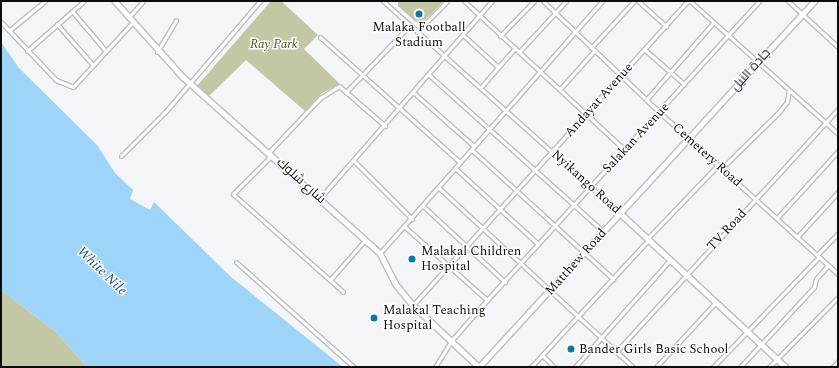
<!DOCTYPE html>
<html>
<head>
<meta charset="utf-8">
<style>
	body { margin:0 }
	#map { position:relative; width:839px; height:368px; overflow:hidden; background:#f4f5f9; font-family:Spectral,Cairo,serif }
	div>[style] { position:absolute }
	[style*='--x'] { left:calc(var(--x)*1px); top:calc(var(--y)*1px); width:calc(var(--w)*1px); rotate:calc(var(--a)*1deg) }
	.green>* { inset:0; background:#c3c7a4 }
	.water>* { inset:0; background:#9ed4f8 }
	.roads { filter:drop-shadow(1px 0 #bdbec2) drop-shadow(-1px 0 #bdbec2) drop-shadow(0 1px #bdbec2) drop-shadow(0 -1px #bdbec2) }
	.street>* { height:3px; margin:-1.5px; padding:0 1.5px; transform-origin:1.5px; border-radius:1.5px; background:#fff }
	.secondary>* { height:4.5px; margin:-2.25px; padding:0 2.25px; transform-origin:2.25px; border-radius:2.25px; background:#fff }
	.dots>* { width:11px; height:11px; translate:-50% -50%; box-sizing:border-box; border:2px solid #fff; border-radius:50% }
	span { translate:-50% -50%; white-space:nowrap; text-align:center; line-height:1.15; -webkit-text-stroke:3px #fff; paint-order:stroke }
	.poi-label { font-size:13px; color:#0b0b0c }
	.left { translate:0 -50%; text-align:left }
	.park-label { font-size:13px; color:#515515; font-style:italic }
	.street-label { font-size:13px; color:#0b0b0c }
	.water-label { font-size:14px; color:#1a587b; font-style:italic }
	.frame { position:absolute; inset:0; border:2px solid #0b0b0c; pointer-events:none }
</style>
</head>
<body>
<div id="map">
	<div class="green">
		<i style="clip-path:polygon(271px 1px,281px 1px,318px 35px,304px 49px,340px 84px,322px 93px,305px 111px,246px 60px,208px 97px,196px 87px)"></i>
		<i style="clip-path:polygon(398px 1px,444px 1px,423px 22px,417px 23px,398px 6px)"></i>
		<i style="clip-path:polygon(1px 290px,55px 331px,87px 367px,1px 367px)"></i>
	</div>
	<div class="water">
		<i style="clip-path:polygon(1px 42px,19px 68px,97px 145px,115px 173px,133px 190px,130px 199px,150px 210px,154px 202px,231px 277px,343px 367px,87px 367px,55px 331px,1px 290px)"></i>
	</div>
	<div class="roads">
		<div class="street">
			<i style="--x:383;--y:1;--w:318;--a:41.8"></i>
			<i style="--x:464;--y:1;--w:219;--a:42.8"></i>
			<i style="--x:543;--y:1;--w:159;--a:43.7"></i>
			<i style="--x:658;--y:111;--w:243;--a:42.2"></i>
			<i style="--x:638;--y:1;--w:38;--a:42"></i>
			<i style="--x:690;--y:1;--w:199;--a:41.9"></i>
			<i style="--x:788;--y:1;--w:68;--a:42.6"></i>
			<i style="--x:72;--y:11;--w:51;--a:49.8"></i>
			<i style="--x:129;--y:17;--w:21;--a:-49"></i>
			<i style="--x:1;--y:22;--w:80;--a:46.5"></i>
			<i style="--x:56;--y:80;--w:18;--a:22"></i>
			<i style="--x:73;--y:87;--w:88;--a:-47.3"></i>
			<i style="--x:57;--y:24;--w:53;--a:48.8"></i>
			<i style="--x:11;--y:29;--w:44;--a:-39.5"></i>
			<i style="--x:417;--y:32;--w:43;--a:-45.9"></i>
			<i style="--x:463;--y:35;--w:47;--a:42.4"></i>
			<i style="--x:500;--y:36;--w:49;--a:-45.8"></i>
			<i style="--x:320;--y:37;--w:188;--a:41.8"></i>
			<i style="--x:591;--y:48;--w:64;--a:-47.5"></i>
			<i style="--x:645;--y:50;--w:52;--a:41.1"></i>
			<i style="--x:27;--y:51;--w:76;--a:-41.3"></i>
			<i style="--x:157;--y:52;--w:37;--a:-59"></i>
			<i style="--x:519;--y:52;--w:69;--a:-47.3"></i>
			<i style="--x:429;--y:75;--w:234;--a:41.9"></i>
			<i style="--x:481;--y:87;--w:52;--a:-48.9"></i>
			<i style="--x:560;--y:89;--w:51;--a:-48.2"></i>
			<i style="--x:346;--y:92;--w:52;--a:41.1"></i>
			<i style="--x:414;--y:93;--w:80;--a:41.5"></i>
			<i style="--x:646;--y:100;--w:101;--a:-49"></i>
			<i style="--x:473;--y:151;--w:190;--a:42.4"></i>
			<i style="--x:269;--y:152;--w:74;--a:-46.6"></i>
			<i style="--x:320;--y:98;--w:22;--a:-32"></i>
			<i style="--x:339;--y:86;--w:9;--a:41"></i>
			<i style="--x:346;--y:92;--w:93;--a:-46.3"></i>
			<i style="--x:121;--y:156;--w:64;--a:-45"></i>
			<i style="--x:166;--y:111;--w:145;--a:-49.5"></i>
			<i style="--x:271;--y:156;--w:54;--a:135"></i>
			<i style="--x:233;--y:194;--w:130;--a:41.6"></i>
			<i style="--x:354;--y:161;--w:82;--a:45"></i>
			<i style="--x:456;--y:169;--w:111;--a:42.4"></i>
			<i style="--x:721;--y:169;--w:80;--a:-44.5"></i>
			<i style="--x:778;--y:113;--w:14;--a:-51"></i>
			<i style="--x:787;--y:102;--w:12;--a:-81"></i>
			<i style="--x:439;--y:188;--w:264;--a:42.7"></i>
			<i style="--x:320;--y:198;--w:262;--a:-48.9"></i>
			<i style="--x:423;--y:206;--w:112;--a:42.8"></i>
			<i style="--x:777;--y:218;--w:91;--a:-47.7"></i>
			<i style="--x:405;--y:227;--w:110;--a:41.7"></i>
			<i style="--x:797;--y:237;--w:61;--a:-47.7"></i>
			<i style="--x:647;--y:239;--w:103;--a:-46.2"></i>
			<i style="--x:380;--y:253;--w:336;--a:-48.6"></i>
			<i style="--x:817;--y:255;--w:30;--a:-46"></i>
			<i style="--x:236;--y:262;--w:158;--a:41.7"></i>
			<i style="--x:343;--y:292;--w:18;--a:-137"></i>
			<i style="--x:330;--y:280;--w:53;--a:-48.8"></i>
			<i style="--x:413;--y:305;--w:410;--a:-47.9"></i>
			<i style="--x:617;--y:351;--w:328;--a:-47.6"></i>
			<i style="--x:542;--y:355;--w:17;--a:45"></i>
			<i style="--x:435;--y:367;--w:31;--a:-58"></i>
			<i style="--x:451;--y:341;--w:55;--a:-48.7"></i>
			<i style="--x:487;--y:300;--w:404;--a:-47.7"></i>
			<i style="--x:531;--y:367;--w:173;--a:-47.3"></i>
			<i style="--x:575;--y:367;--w:143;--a:-48.4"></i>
			<i style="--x:656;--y:367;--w:88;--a:-47.3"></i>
			<i style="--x:713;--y:367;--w:153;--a:-46.1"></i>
			<i style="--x:740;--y:367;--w:109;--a:-47.2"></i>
			<i style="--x:814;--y:287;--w:8;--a:-76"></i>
			<i style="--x:816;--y:279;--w:18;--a:-49"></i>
			<i style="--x:769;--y:367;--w:98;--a:-45.4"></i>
			<i style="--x:833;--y:367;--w:8;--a:-50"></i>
		</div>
		<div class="secondary">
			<i style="--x:115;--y:1;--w:102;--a:48.2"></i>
			<i style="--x:183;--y:77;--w:264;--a:41.8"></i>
			<i style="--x:380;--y:253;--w:34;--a:63"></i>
			<i style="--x:395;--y:283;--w:28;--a:51"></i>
			<i style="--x:413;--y:305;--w:91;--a:43.2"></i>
			<i style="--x:620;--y:213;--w:226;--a:42.9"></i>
			<i style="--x:479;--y:367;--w:496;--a:-47.5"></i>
		</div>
	</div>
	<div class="dots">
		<i style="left:419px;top:14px;background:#0a78a2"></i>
		<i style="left:412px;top:259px;background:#0a78a2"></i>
		<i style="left:374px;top:318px;background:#0a78a2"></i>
		<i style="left:571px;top:349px;background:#0a78a2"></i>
	</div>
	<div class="poi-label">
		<span style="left:419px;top:35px">Malaka Football<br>Stadium</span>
		<span class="left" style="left:421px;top:259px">Malakal Children<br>Hospital</span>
		<span class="left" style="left:383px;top:318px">Malakal Teaching<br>Hospital</span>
		<span class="left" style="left:579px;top:349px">Bander Girls Basic School</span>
	</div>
	<div class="park-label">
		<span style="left:274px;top:44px">Ray Park</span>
	</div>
	<div class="street-label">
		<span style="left:751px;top:70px;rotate:-48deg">جادة النيل</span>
		<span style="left:599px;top:100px;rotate:-48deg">Andayat Avenue</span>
		<span style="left:636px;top:138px;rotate:-47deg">Salakan Avenue</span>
		<span style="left:707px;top:155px;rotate:42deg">Cemetery Road</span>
		<span style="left:301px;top:181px;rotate:42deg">شارع شلوك</span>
		<span style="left:586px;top:182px;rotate:42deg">Nyikango Road</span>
		<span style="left:727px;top:230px;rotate:-47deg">TV Road</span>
		<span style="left:576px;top:262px;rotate:-48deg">Matthew Road</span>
	</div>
	<div class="water-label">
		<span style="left:102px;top:271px;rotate:44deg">White Nile</span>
	</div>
	<div class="frame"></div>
</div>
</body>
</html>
